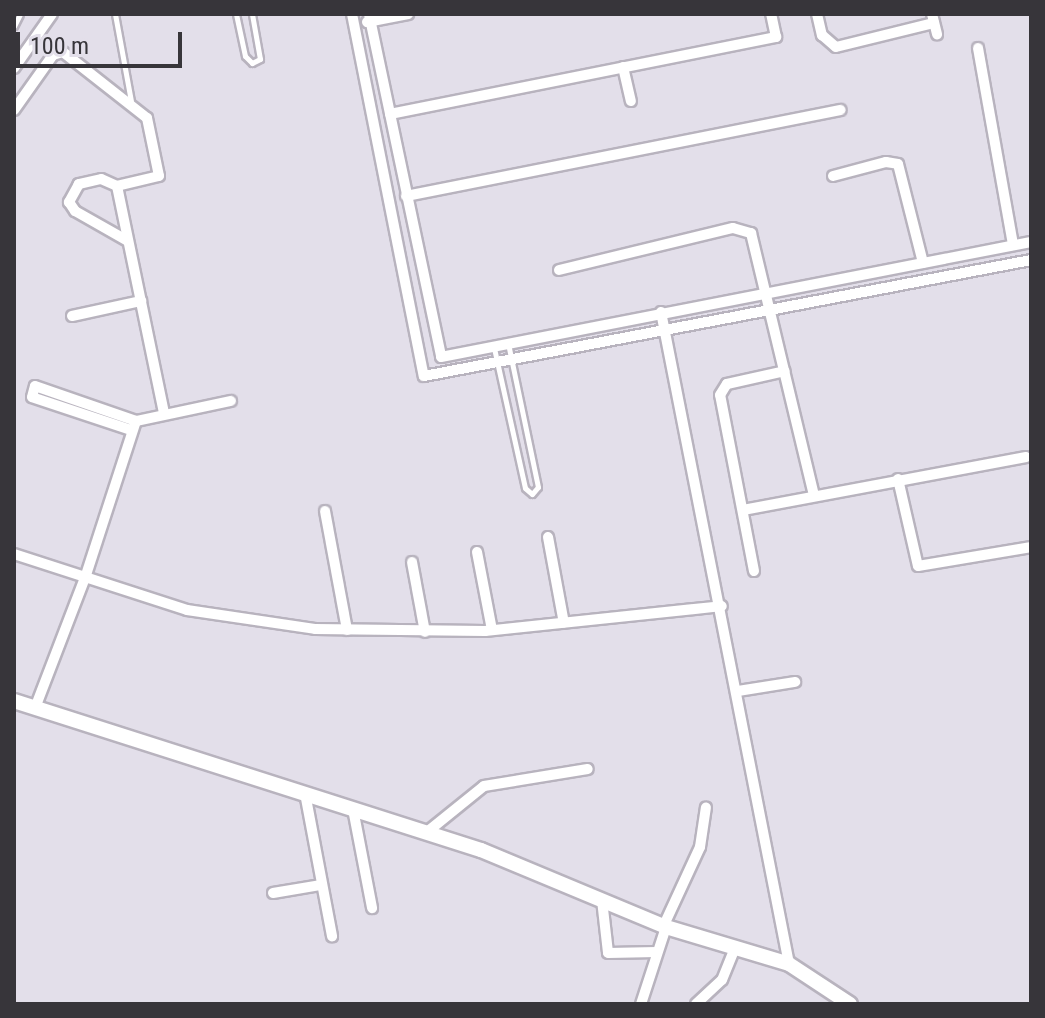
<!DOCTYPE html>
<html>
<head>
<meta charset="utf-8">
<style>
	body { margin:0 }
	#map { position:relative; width:1045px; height:1018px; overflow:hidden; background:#e3dfea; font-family:"Roboto Condensed",sans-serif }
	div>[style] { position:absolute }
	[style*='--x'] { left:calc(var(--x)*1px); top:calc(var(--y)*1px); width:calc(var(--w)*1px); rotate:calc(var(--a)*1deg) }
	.roads { filter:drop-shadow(2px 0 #b8b3be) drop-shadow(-2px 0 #b8b3be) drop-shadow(0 2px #b8b3be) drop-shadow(0 -2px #b8b3be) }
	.service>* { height:5px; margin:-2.5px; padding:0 2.5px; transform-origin:2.5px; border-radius:2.5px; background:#fff }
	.minor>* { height:10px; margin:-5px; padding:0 5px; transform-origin:5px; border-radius:5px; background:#fff }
	.tertiary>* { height:14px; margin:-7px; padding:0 7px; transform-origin:7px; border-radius:7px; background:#fff }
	span { translate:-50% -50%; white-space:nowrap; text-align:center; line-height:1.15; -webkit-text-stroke:8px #e3dfea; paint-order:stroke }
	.frame { position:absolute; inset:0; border:16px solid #37353a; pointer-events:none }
	.scale { position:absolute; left:16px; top:32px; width:166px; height:36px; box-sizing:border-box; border:4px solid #37353a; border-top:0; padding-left:10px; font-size:24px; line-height:28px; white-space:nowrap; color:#37353a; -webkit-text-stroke:6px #e3dfea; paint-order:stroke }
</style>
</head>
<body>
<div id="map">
	<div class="roads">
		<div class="service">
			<i style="--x:115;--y:14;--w:88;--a:79.6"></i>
			<i style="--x:236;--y:14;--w:43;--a:77.9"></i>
			<i style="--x:245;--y:56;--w:10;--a:45"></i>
			<i style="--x:252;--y:63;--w:9;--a:-27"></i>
			<i style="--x:260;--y:59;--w:46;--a:-100.1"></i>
			<i style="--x:14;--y:26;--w:13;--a:-63"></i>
			<i style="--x:494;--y:348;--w:143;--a:77.5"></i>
			<i style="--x:525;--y:488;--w:9;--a:41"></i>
			<i style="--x:532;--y:494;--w:9;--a:-49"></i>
			<i style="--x:538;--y:487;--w:147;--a:-101.8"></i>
		</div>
		<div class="minor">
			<i style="--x:352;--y:14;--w:369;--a:78.8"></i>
			<i style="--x:424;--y:376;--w:618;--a:-10.82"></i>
			<i style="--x:369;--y:14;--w:350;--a:78.1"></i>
			<i style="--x:441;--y:357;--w:601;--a:-11.03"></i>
			<i style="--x:817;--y:14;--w:22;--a:77"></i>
			<i style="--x:822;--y:35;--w:18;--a:41"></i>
			<i style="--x:836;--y:47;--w:101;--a:-13.8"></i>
			<i style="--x:932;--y:14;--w:21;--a:76"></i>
			<i style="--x:367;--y:22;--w:42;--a:-11"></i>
			<i style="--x:978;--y:48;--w:200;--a:79.9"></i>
			<i style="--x:623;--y:67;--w:35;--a:77"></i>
			<i style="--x:14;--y:68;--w:66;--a:-54.9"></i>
			<i style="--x:14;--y:110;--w:67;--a:-54.7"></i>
			<i style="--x:53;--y:55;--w:10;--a:-17"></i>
			<i style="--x:63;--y:52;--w:107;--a:38.2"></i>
			<i style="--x:147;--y:118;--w:59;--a:78.3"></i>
			<i style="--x:159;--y:176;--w:43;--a:166.6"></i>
			<i style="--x:117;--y:186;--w:231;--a:78.3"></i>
			<i style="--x:390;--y:114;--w:394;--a:-11.3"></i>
			<i style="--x:776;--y:37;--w:24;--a:-102"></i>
			<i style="--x:833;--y:176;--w:55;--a:-14.8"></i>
			<i style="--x:886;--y:162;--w:12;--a:9"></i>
			<i style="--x:898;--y:164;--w:102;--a:75.8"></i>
			<i style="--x:117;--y:186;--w:17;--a:-156"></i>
			<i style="--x:101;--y:179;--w:23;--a:167"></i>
			<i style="--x:79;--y:184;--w:21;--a:119"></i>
			<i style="--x:69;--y:202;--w:11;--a:56"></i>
			<i style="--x:75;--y:211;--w:61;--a:29.5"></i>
			<i style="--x:406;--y:196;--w:443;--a:-11.2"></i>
			<i style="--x:559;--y:270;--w:179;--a:-13.6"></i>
			<i style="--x:733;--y:228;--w:19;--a:16"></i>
			<i style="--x:751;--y:233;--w:269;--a:76.5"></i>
			<i style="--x:661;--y:312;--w:664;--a:78.89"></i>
			<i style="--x:72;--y:316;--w:71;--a:-12.3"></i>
			<i style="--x:131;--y:430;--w:104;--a:-161.6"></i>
			<i style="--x:32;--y:397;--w:11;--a:-75"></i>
			<i style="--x:35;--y:386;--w:107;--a:19.1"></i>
			<i style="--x:898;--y:479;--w:89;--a:77.1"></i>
			<i style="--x:918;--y:566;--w:115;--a:-9.5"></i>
			<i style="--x:743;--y:510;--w:288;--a:-10.6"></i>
			<i style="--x:325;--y:511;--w:121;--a:79.5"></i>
			<i style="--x:548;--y:537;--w:87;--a:79.5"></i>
			<i style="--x:477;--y:552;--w:79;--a:79.1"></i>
			<i style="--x:14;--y:554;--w:182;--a:17.9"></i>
			<i style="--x:187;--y:610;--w:129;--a:8.4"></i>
			<i style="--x:315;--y:629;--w:170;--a:0.7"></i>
			<i style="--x:485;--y:631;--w:238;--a:-6"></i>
			<i style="--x:412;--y:562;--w:71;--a:79.5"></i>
			<i style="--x:754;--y:571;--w:179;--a:-100.9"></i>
			<i style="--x:720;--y:395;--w:13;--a:-58"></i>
			<i style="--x:727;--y:384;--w:59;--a:-12.6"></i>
			<i style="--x:738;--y:691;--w:58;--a:-9"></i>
			<i style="--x:35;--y:708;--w:139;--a:-69"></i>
			<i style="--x:85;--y:578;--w:165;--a:-72"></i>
			<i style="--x:136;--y:421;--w:97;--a:-11.9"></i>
			<i style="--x:305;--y:793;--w:146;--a:79.3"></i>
			<i style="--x:353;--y:809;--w:101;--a:79.1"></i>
			<i style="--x:427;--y:832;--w:73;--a:-38.9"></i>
			<i style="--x:484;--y:786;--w:105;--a:-9.3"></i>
			<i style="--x:273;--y:893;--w:49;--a:-9.5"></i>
			<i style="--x:602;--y:900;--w:53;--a:83.5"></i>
			<i style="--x:608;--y:953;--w:49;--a:-1.2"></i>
			<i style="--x:664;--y:925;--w:86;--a:-65.2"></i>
			<i style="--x:700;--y:847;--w:40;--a:-81.5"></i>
			<i style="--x:641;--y:1004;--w:81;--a:-72"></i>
			<i style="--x:696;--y:1004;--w:35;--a:-43"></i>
			<i style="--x:722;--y:980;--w:32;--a:-68"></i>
		</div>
		<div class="tertiary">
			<i style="--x:14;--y:701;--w:490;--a:17.7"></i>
			<i style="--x:481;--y:850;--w:200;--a:22.6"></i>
			<i style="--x:666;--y:927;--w:128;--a:16.7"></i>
			<i style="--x:789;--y:964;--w:73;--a:33.3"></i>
		</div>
	</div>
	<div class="frame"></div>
	<div class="scale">100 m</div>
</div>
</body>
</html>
